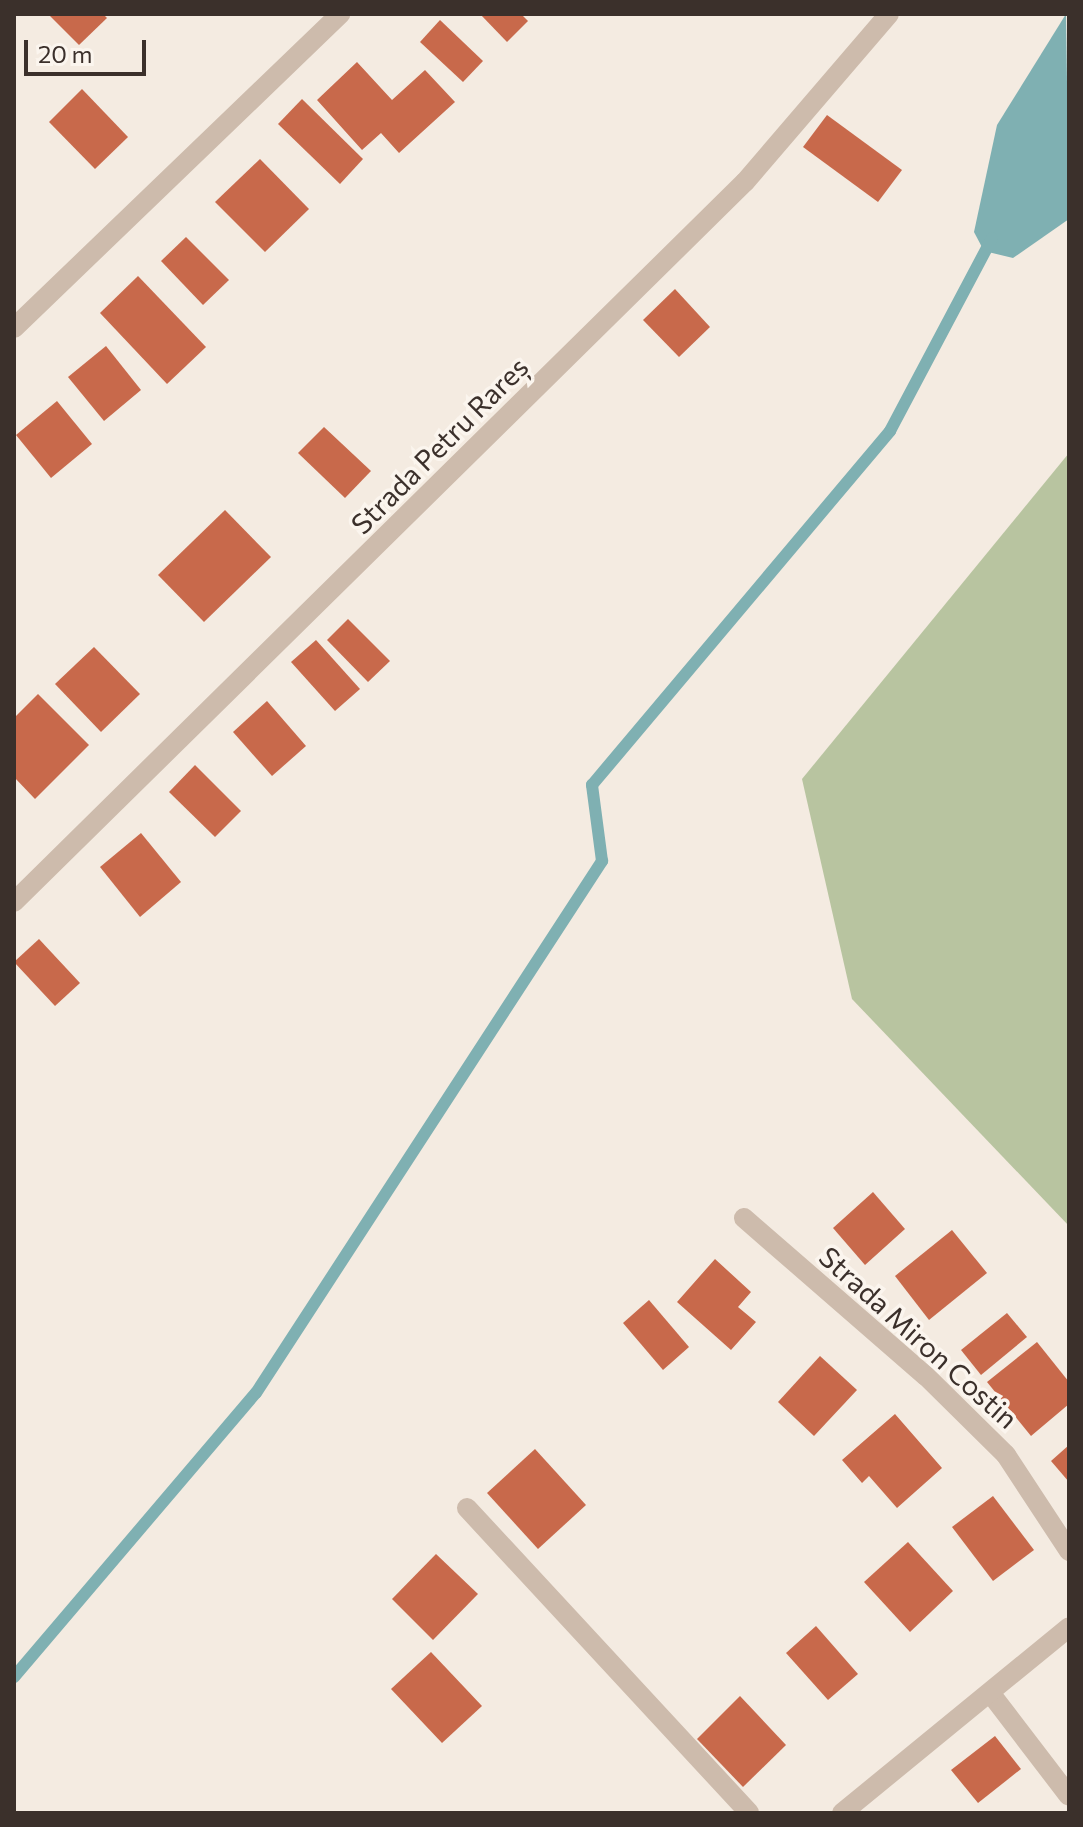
<!DOCTYPE html>
<html>
<head>
<meta charset="utf-8">
<style>
	body { margin:0 }
	#map { position:relative; width:1083px; height:1827px; overflow:hidden; background:#f4ebe1; font-family:Commissioner,sans-serif }
	div>[style] { position:absolute }
	[style*='--x'] { left:calc(var(--x)*1px); top:calc(var(--y)*1px); width:calc(var(--w)*1px); rotate:calc(var(--a)*1deg) }
	.green>* { inset:0; background:#b8c4a0 }
	.water>* { inset:0; background:#7fb0b2 }
	.stream>* { height:12px; margin:-6px; padding:0 6px; transform-origin:6px; border-radius:6px; background:#7fb0b2 }
	.building>* { inset:0; background:#c8694b }
	.street>* { height:20px; margin:-10px; padding:0 10px; transform-origin:10px; border-radius:10px; background:#cdbbac }
	span { translate:-50% -50%; white-space:nowrap; text-align:center; line-height:1.15; -webkit-text-stroke:7px #fbf5ee; paint-order:stroke }
	.street-label { font-size:28px; color:#3b302b }
	.frame { position:absolute; inset:0; border:16px solid #3b302b; pointer-events:none }
	.scale { position:absolute; left:24px; top:40px; width:122px; height:36px; box-sizing:border-box; border:4px solid #3b302b; border-top:0; padding-left:10px; font-size:24px; line-height:28px; white-space:nowrap; color:#3b302b; -webkit-text-stroke:6px #fbf5ee; paint-order:stroke }
</style>
</head>
<body>
<div id="map">
	<div class="green">
		<i style="clip-path:polygon(1069px 453px,1069px 1226px,852px 999px,802px 779px)"></i>
	</div>
	<div class="water">
		<i style="clip-path:polygon(1066px 14px,1069px 219px,1013px 258px,984px 251px,974px 232px,997px 125px)"></i>
	</div>
	<div class="stream">
		<i style="--x:14;--y:1677;--w:373;--a:-49.6"></i>
		<i style="--x:256;--y:1393;--w:635;--a:-56.96"></i>
		<i style="--x:602;--y:861;--w:77;--a:-97.5"></i>
		<i style="--x:592;--y:785;--w:463;--a:-49.9"></i>
		<i style="--x:890;--y:431;--w:218;--a:-62.1"></i>
	</div>
	<div class="building">
		<i style="clip-path:polygon(48px 14px,103px 14px,107px 18px,79px 45px)"></i>
		<i style="clip-path:polygon(480px 14px,521px 14px,528px 21px,507px 42px)"></i>
		<i style="clip-path:polygon(440px 20px,483px 61px,463px 82px,420px 42px)"></i>
		<i style="clip-path:polygon(357px 62px,392px 100px,425px 70px,455px 102px,399px 153px,381px 133px,362px 150px,317px 100px)"></i>
		<i style="clip-path:polygon(82px 89px,128px 137px,95px 169px,49px 122px)"></i>
		<i style="clip-path:polygon(302px 99px,363px 159px,340px 184px,278px 124px)"></i>
		<i style="clip-path:polygon(827px 115px,902px 170px,878px 202px,803px 147px)"></i>
		<i style="clip-path:polygon(260px 159px,309px 209px,265px 252px,215px 202px)"></i>
		<i style="clip-path:polygon(186px 237px,229px 280px,203px 305px,161px 261px)"></i>
		<i style="clip-path:polygon(138px 276px,206px 347px,167px 384px,100px 313px)"></i>
		<i style="clip-path:polygon(675px 289px,710px 327px,679px 357px,643px 320px)"></i>
		<i style="clip-path:polygon(106px 346px,141px 390px,104px 421px,68px 377px)"></i>
		<i style="clip-path:polygon(57px 401px,92px 444px,51px 478px,16px 435px)"></i>
		<i style="clip-path:polygon(324px 427px,371px 471px,345px 498px,298px 453px)"></i>
		<i style="clip-path:polygon(225px 510px,271px 557px,204px 622px,158px 575px)"></i>
		<i style="clip-path:polygon(348px 619px,390px 661px,368px 682px,327px 640px)"></i>
		<i style="clip-path:polygon(316px 640px,360px 689px,335px 711px,291px 662px)"></i>
		<i style="clip-path:polygon(94px 647px,140px 694px,101px 732px,55px 684px)"></i>
		<i style="clip-path:polygon(38px 694px,89px 745px,35px 799px,14px 777px,14px 718px)"></i>
		<i style="clip-path:polygon(267px 701px,306px 746px,272px 776px,233px 732px)"></i>
		<i style="clip-path:polygon(195px 765px,241px 811px,215px 837px,169px 792px)"></i>
		<i style="clip-path:polygon(141px 833px,181px 882px,140px 917px,100px 867px)"></i>
		<i style="clip-path:polygon(39px 939px,80px 983px,55px 1006px,14px 962px)"></i>
		<i style="clip-path:polygon(873px 1192px,905px 1229px,865px 1265px,833px 1228px)"></i>
		<i style="clip-path:polygon(952px 1230px,987px 1273px,929px 1320px,895px 1276px)"></i>
		<i style="clip-path:polygon(715px 1259px,751px 1292px,738px 1307px,756px 1322px,731px 1350px,677px 1302px)"></i>
		<i style="clip-path:polygon(649px 1300px,689px 1347px,663px 1370px,623px 1323px)"></i>
		<i style="clip-path:polygon(1007px 1313px,1027px 1337px,981px 1375px,961px 1350px)"></i>
		<i style="clip-path:polygon(1037px 1342px,1069px 1382px,1069px 1404px,1031px 1436px,987px 1382px)"></i>
		<i style="clip-path:polygon(820px 1356px,857px 1390px,814px 1436px,778px 1402px)"></i>
		<i style="clip-path:polygon(895px 1414px,942px 1468px,897px 1508px,869px 1476px,862px 1483px,842px 1460px)"></i>
		<i style="clip-path:polygon(1069px 1445px,1069px 1482px,1051px 1461px)"></i>
		<i style="clip-path:polygon(535px 1449px,586px 1505px,538px 1549px,487px 1493px)"></i>
		<i style="clip-path:polygon(993px 1496px,1034px 1550px,993px 1581px,952px 1527px)"></i>
		<i style="clip-path:polygon(908px 1542px,953px 1591px,910px 1632px,864px 1582px)"></i>
		<i style="clip-path:polygon(436px 1554px,478px 1594px,433px 1640px,392px 1599px)"></i>
		<i style="clip-path:polygon(816px 1626px,858px 1674px,828px 1700px,786px 1653px)"></i>
		<i style="clip-path:polygon(431px 1652px,482px 1706px,442px 1743px,391px 1689px)"></i>
		<i style="clip-path:polygon(740px 1696px,786px 1745px,743px 1787px,697px 1739px)"></i>
		<i style="clip-path:polygon(995px 1736px,1021px 1769px,978px 1803px,951px 1770px)"></i>
	</div>
	<div class="street">
		<i style="--x:14;--y:328;--w:453;--a:-43.9"></i>
		<i style="--x:14;--y:902;--w:1026;--a:-44.57"></i>
		<i style="--x:745;--y:182;--w:221;--a:-49.4"></i>
		<i style="--x:744;--y:1218;--w:241;--a:41"></i>
		<i style="--x:926;--y:1376;--w:112;--a:44.6"></i>
		<i style="--x:1006;--y:1455;--w:115;--a:56.7"></i>
		<i style="--x:467;--y:1508;--w:415;--a:47.2"></i>
		<i style="--x:991;--y:1694;--w:128;--a:52.6"></i>
		<i style="--x:842;--y:1813;--w:293;--a:-39.3"></i>
	</div>
	<div class="street-label">
		<span style="left:439px;top:445px;rotate:-45deg">Strada Petru Rareș</span>
		<span style="left:919px;top:1337px;rotate:42deg">Strada Miron Costin</span>
	</div>
	<div class="frame"></div>
	<div class="scale">20 m</div>
</div>
</body>
</html>
